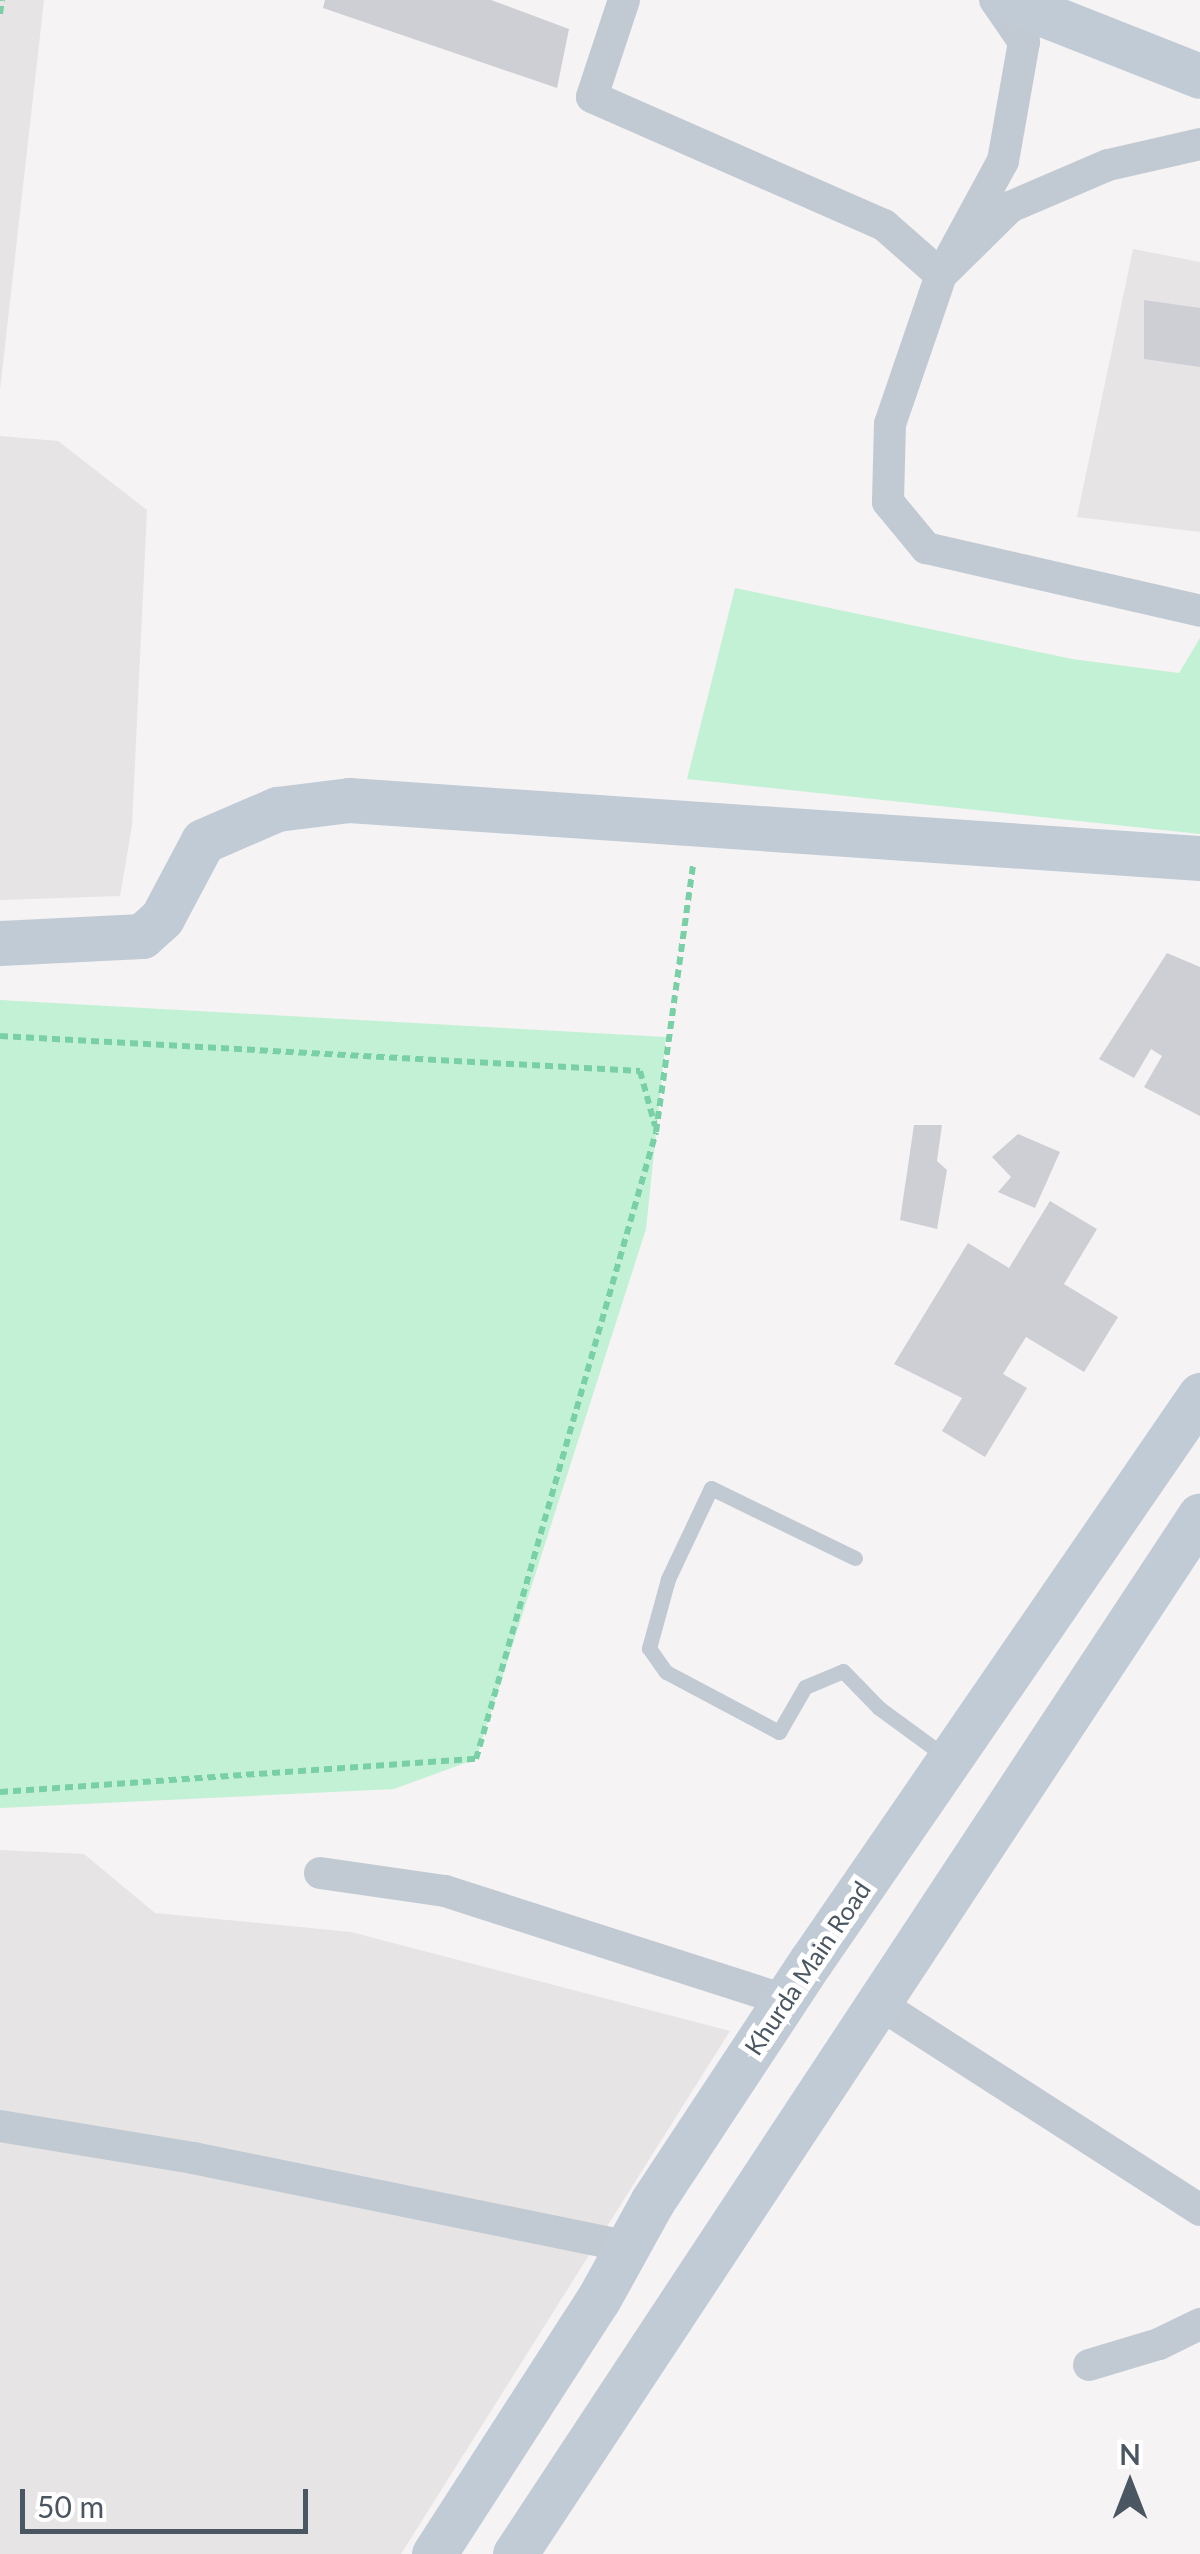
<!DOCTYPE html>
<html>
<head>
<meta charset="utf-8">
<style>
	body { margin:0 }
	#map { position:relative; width:1200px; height:2554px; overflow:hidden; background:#f5f3f3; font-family:Lato,sans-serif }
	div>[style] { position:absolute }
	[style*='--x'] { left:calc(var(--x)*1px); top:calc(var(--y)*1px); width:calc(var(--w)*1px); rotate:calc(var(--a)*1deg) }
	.education>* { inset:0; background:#e6e4e5 }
	.green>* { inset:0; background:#c3f1d5 }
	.building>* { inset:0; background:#cdcfd5 }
	.path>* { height:6px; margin-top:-3px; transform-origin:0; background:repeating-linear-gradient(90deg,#7ad0a6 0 8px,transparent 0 13px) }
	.lane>* { height:15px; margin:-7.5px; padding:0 7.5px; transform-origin:7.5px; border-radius:7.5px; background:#c1cad2 }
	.street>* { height:32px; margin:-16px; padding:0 16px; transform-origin:16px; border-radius:16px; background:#c1cad2 }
	.secondary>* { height:45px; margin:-22.5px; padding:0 22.5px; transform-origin:22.5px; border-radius:22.5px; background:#c1cbd6 }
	span { translate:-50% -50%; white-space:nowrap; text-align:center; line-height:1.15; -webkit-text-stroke:10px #fff; paint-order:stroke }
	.street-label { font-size:25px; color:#4a5661 }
	.north { position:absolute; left:1080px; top:2434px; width:100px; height:100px; -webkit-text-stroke:8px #fff; paint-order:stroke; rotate:0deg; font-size:28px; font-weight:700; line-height:40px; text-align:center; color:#4a5661 }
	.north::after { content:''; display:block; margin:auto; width:35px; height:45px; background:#4a5661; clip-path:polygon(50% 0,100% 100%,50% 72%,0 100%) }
	.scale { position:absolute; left:20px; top:2489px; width:288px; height:45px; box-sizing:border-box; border:5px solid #4a5661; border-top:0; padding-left:12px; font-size:30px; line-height:35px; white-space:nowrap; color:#4a5661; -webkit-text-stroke:8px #fff; paint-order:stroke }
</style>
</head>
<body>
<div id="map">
	<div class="education">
		<i style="clip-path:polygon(0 0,44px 0,0 390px)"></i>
		<i style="clip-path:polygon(1133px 249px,1200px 262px,1200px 532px,1077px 517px)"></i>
		<i style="clip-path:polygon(0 436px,58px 441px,147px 510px,132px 826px,120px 896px,0 900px)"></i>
		<i style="clip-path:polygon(0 1850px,84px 1854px,155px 1913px,351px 1932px,730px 2031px,401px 2554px,0 2554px)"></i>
	</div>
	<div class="green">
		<i style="clip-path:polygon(735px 588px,1072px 659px,1179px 673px,1200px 638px,1200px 834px,687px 779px)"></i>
		<i style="clip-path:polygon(0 1000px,666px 1037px,646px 1229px,476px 1759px,394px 1789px,0 1808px)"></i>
	</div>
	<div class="building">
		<i style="clip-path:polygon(325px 0,491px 0,569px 29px,557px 88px,323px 8px)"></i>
		<i style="clip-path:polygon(1144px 300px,1200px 308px,1200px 367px,1144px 359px)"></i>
		<i style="clip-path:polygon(1167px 953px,1200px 967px,1200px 1116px,1144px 1087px,1162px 1056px,1151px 1049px,1134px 1078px,1099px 1059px)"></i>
		<i style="clip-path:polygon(914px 1125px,942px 1125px,937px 1161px,947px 1170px,937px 1229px,900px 1220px)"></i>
		<i style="clip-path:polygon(1018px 1134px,1060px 1152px,1035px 1208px,998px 1192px,1011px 1177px,992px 1157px)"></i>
		<i style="clip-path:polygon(1050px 1201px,1097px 1229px,1064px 1284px,1118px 1317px,1084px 1372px,1026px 1337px,1003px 1374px,1027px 1388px,985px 1457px,942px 1431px,962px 1398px,894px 1364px,968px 1243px,1009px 1268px)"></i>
	</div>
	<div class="path">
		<i style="--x:0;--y:14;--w:14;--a:-82"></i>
		<i style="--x:0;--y:1036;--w:641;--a:3.13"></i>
		<i style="--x:640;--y:1071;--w:57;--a:74.7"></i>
		<i style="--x:0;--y:1792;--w:477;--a:-4"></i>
		<i style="--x:476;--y:1759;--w:652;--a:-73.98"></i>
		<i style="--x:656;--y:1132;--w:270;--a:-82.1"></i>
	</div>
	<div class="lane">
		<i style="--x:855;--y:1558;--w:160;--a:-154.1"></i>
		<i style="--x:711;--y:1488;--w:101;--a:115.3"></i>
		<i style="--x:668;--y:1579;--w:72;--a:105.4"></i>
		<i style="--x:649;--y:1648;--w:29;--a:55"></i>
		<i style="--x:666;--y:1672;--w:128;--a:28"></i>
		<i style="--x:779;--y:1732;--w:52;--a:-60"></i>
		<i style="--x:805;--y:1687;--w:41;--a:-22.8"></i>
		<i style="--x:843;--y:1671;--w:52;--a:45.8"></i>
		<i style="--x:879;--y:1708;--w:83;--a:36.2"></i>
	</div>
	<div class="street">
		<i style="--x:624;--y:0;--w:102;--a:108.3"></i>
		<i style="--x:592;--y:97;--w:319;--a:23.7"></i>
		<i style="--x:884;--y:225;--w:76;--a:41.3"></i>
		<i style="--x:941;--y:275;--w:130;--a:-61.5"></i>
		<i style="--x:1003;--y:161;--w:121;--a:-80"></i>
		<i style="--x:1024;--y:42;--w:51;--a:-124.6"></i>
		<i style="--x:1200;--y:144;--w:94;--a:167.1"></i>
		<i style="--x:1108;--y:165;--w:107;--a:156.8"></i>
		<i style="--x:1010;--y:207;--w:97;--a:135.4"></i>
		<i style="--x:941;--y:275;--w:157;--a:108.9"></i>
		<i style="--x:890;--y:424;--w:78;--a:91.5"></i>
		<i style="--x:888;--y:502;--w:60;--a:50.4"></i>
		<i style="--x:926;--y:548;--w:281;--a:12.9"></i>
		<i style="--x:320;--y:1873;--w:126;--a:8.2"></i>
		<i style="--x:445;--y:1891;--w:357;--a:17.8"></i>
		<i style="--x:878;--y:2003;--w:383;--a:32.7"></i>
		<i style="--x:0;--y:2126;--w:196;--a:9.4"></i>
		<i style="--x:193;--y:2158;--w:443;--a:11.5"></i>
		<i style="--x:1089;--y:2365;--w:73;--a:-16.7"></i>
		<i style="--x:1159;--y:2344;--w:46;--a:-26"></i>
	</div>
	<div class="secondary">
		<i style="--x:1007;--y:0;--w:207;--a:21.5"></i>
		<i style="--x:0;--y:943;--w:142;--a:-2.8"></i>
		<i style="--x:142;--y:936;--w:27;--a:-42"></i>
		<i style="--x:162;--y:918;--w:87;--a:-62"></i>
		<i style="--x:203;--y:841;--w:81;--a:-23.4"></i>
		<i style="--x:277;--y:809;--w:73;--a:-7.1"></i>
		<i style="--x:349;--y:800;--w:853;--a:3.9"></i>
		<i style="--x:434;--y:2554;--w:302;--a:-57.2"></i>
		<i style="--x:598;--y:2300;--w:112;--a:-61.1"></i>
		<i style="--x:652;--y:2202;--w:289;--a:-56.6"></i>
		<i style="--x:811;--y:1961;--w:687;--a:-55.5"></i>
		<i style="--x:515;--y:2554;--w:1244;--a:-56.6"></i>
	</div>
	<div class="street-label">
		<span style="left:807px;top:1968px;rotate:-56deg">Khurda Main Road</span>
	</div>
	<div class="north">N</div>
	<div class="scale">50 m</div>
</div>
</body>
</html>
